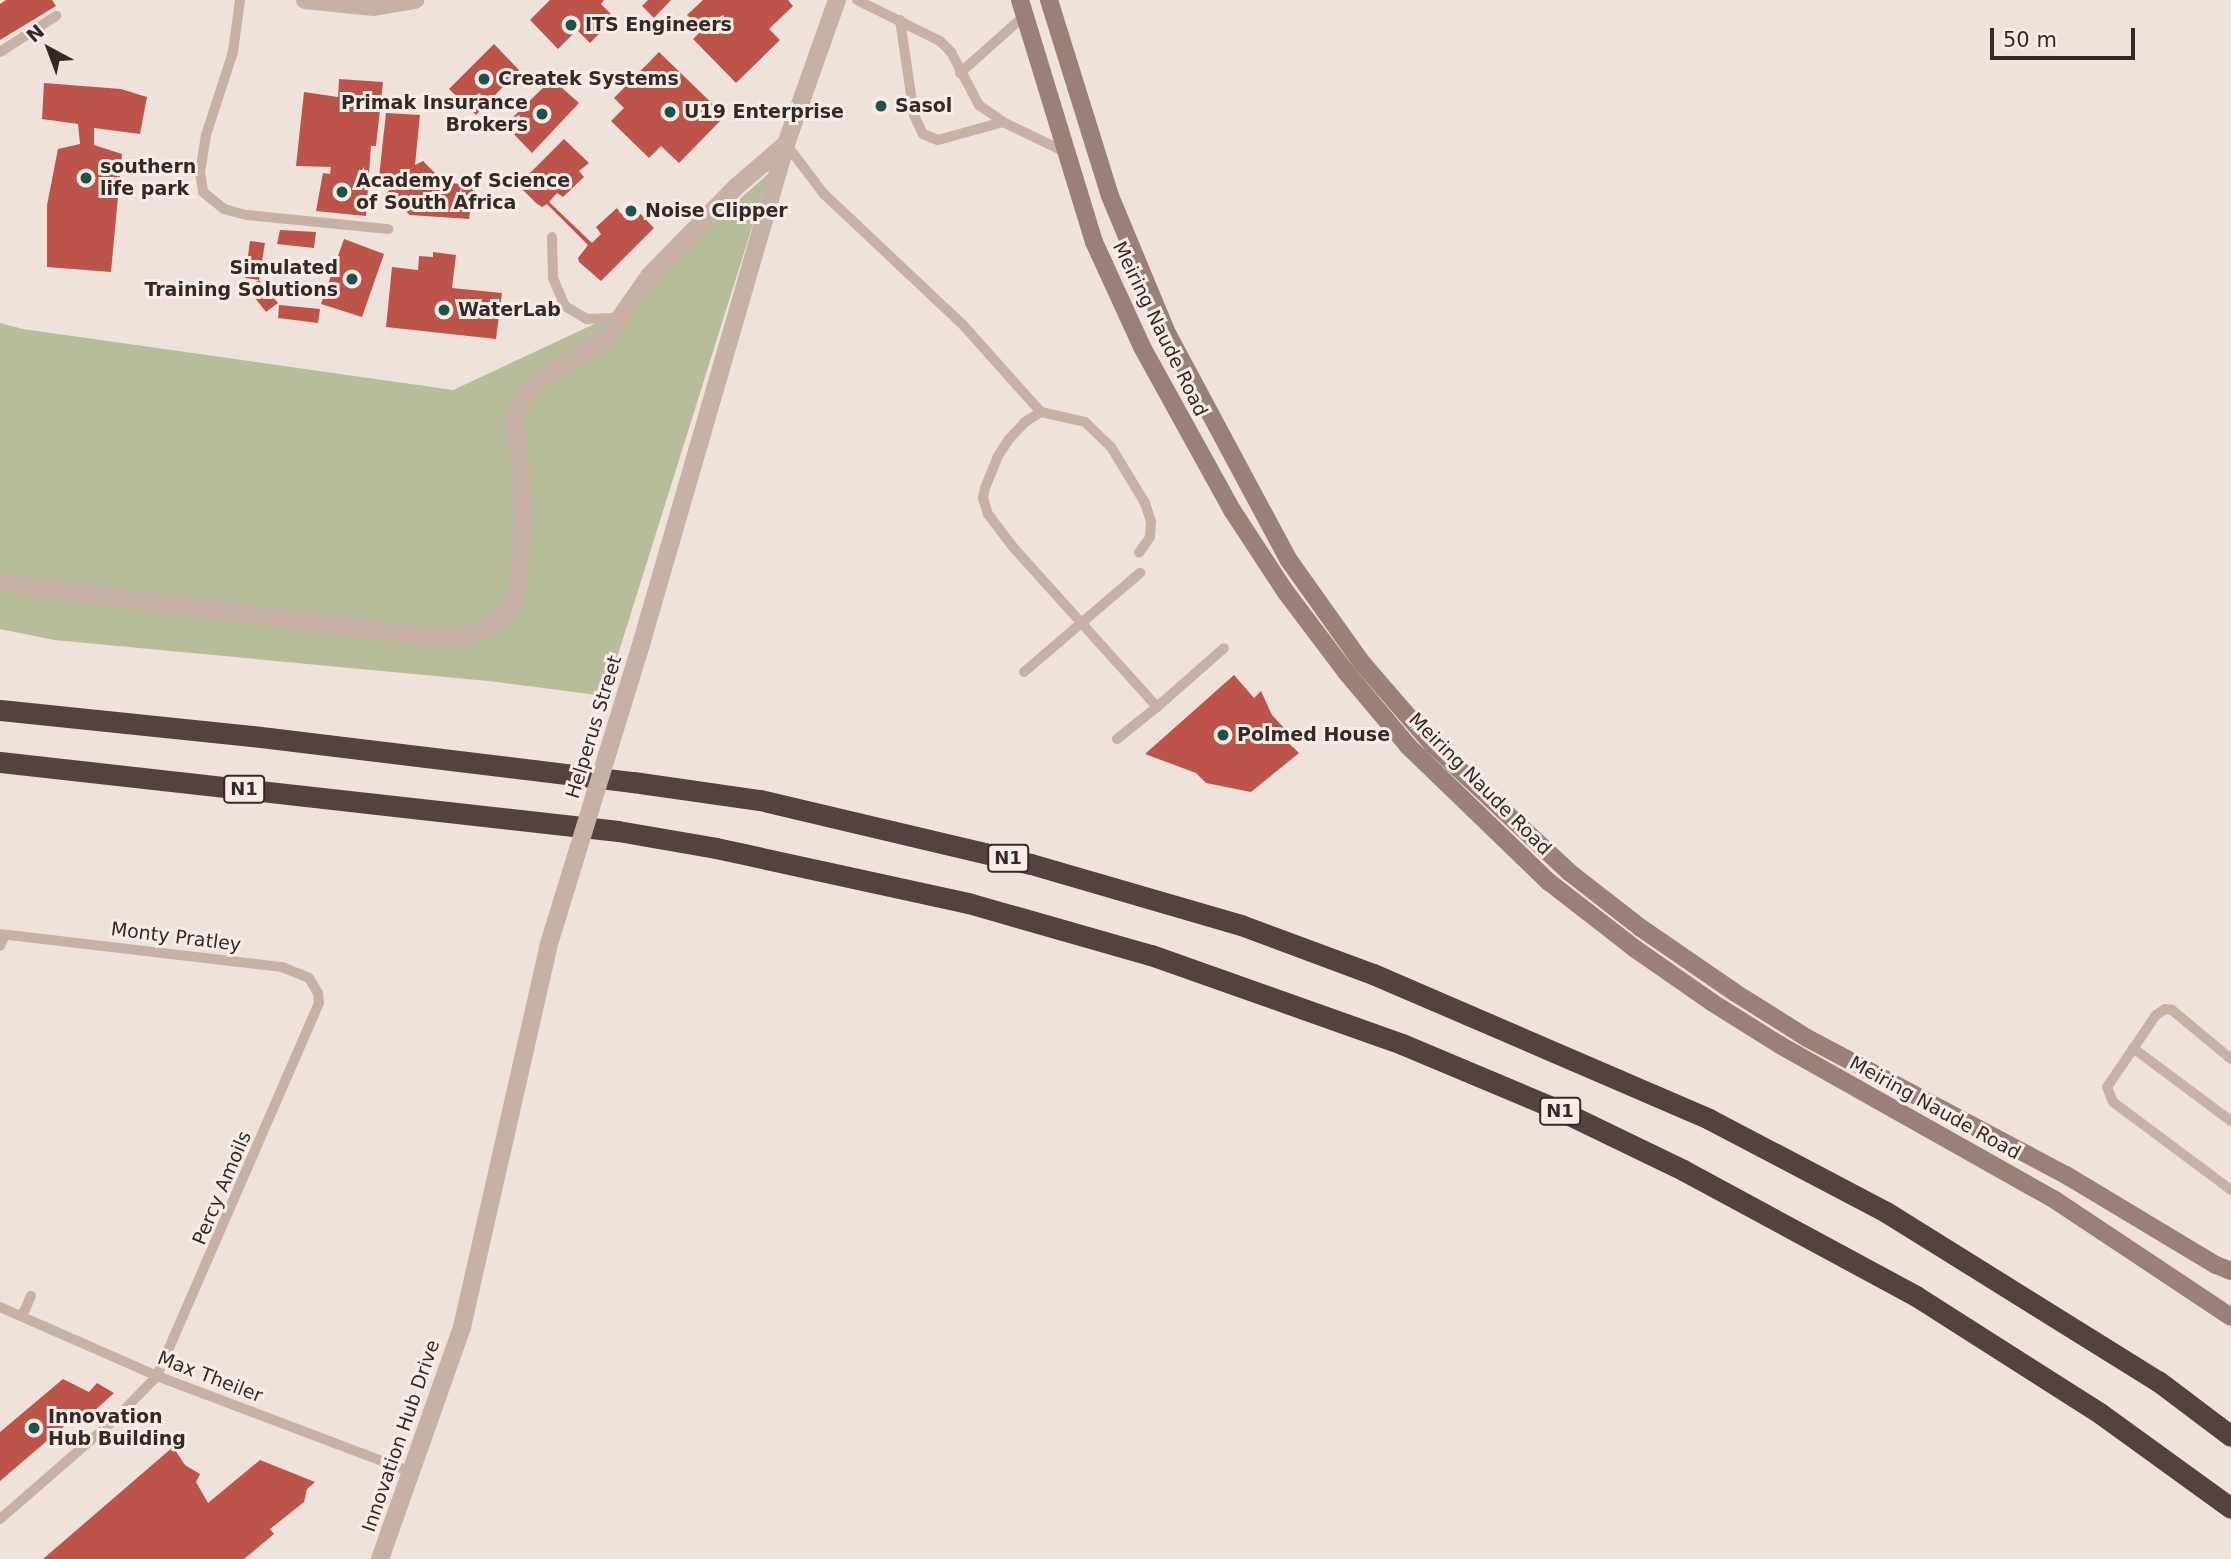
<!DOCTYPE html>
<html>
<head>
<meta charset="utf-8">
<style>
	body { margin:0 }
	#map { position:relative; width:2231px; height:1559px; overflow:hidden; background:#efe2da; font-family:"DejaVu Sans",sans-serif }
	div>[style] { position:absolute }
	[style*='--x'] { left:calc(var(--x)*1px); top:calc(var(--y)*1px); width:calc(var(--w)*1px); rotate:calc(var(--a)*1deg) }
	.green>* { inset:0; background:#b7bd9b }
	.building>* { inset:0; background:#bd544a }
	.lane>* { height:10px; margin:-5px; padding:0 5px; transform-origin:5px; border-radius:5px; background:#c7b1a7 }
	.street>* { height:18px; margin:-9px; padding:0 9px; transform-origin:9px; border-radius:9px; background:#c7b1a7 }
	.secondary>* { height:18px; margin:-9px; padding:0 9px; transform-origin:9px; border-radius:9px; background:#9a8079 }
	.highway>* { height:21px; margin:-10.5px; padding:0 10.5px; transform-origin:10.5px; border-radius:10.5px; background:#54423f }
	.street-bridge>* { height:18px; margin:-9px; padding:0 9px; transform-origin:9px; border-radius:9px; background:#c7b1a7 }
	.dots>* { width:19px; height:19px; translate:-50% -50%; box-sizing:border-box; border:4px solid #f8ede6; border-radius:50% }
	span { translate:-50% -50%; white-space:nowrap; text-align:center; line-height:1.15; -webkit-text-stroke:6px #f8ede6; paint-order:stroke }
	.shield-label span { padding:2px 5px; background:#f8ede6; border:2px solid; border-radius:5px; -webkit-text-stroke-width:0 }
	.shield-label { font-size:18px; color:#342927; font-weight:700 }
	.poi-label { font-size:19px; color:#342927; font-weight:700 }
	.left { translate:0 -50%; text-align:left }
	.right { translate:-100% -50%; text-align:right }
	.street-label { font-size:19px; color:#342927 }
	.north { position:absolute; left:14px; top:14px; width:70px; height:70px; -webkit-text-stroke:5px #f8ede6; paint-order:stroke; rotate:319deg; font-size:19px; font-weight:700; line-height:28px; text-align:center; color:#342927 }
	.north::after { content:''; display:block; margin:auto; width:24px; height:32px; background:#342927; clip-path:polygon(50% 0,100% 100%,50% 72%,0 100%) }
	.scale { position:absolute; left:1990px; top:28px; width:145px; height:32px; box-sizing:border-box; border:4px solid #342927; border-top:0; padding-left:9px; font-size:21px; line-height:24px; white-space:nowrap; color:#342927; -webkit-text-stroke:5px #f8ede6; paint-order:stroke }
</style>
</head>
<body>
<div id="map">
	<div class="green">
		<i style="clip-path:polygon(769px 173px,605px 696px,488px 681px,54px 640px,0 629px,0 323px,23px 329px,453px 390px,605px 319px)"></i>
	</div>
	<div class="building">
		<i style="clip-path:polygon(6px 0,52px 0,56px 6px,0 40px,0 4px)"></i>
		<i style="clip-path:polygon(550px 0,604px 0,601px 4px,615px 18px,590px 43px,577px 30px,558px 49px,530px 20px)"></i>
		<i style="clip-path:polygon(648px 0,671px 0,654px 18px,642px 6px)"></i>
		<i style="clip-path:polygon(703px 0,788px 0,793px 6px,769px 29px,780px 40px,736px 83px,693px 39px,702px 30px,687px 15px)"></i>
		<i style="clip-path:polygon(494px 44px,519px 70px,476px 115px,449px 89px)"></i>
		<i style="clip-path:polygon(659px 52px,725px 116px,679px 163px,661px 146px,649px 158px,611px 121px,624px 108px,614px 98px)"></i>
		<i style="clip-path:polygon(339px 79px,383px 82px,376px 146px,371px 146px,366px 216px,316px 211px,323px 173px,330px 174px,331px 167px,296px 166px,304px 92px,338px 97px)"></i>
		<i style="clip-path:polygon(552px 79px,579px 103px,532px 153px,505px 125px)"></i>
		<i style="clip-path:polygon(44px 83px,121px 89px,147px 97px,140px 134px,94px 128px,94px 145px,122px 154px,111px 272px,47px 267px,47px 205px,58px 149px,80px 144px,78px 124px,42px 119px)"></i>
		<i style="clip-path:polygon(386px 113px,420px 115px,415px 165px,423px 161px,435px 173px,426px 181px,474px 185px,469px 219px,410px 215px,385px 194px,389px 191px,379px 177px)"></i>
		<i style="clip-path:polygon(564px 139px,589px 163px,579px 171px,584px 177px,563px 197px,557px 193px,549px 202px,592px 243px,601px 234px,596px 227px,617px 208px,621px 214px,631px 204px,654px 228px,601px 281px,579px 262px,578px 258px,588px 245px,547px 204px,542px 207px,536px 203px,518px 185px)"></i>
		<i style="clip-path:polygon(280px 230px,316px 232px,314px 248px,277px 244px)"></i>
		<i style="clip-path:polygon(344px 239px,384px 254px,362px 317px,321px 304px)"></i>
		<i style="clip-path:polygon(250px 241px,265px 243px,259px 280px,245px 278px)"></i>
		<i style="clip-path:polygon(433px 252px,456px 255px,452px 288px,502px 293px,496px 339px,386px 327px,392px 267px,418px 270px,419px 256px,433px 257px)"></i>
		<i style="clip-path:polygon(259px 280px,278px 303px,266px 312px,248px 289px)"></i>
		<i style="clip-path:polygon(279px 305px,320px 309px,318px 323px,278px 318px)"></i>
		<i style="clip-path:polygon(1234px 675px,1254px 698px,1261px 691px,1272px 715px,1284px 728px,1278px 733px,1299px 753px,1251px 792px,1206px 783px,1196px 773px,1145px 754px)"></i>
		<i style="clip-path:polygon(63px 1379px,89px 1392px,97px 1383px,114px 1393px,81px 1423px,76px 1416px,0 1481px,0 1432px)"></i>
		<i style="clip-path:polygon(173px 1447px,185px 1465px,200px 1474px,196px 1482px,208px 1503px,260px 1460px,315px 1482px,307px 1489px,304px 1502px,270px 1529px,274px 1534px,244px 1559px,43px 1559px)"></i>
	</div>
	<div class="lane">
		<i style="--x:240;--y:0;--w:52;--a:97.7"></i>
		<i style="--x:233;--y:52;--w:87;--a:108"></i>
		<i style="--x:206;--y:135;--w:37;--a:99"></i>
		<i style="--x:200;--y:172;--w:20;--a:81"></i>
		<i style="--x:203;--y:192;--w:27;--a:39"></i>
		<i style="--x:224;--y:209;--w:24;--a:15"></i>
		<i style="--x:247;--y:215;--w:142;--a:5.7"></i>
		<i style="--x:857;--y:0;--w:93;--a:26.3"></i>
		<i style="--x:940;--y:41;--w:16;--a:45"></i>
		<i style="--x:951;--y:52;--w:60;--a:62.2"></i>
		<i style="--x:979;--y:105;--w:29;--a:35"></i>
		<i style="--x:1003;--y:122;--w:69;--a:25.8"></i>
		<i style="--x:900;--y:20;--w:96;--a:81.6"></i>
		<i style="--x:914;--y:115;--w:21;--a:65"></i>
		<i style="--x:923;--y:134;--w:16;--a:22"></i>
		<i style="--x:938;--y:140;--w:67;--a:-15.5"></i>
		<i style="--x:0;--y:52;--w:67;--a:-32.7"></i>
		<i style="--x:960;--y:73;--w:86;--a:-41.7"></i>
		<i style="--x:786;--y:144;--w:63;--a:52.8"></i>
		<i style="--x:824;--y:194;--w:192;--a:43.3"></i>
		<i style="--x:964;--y:326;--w:115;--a:48.2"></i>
		<i style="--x:1041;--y:412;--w:19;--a:148"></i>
		<i style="--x:1025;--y:422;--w:23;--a:133"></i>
		<i style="--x:1009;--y:439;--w:20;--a:123"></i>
		<i style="--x:998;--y:456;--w:35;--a:112"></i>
		<i style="--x:985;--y:489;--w:9;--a:103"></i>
		<i style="--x:983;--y:498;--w:17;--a:73"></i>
		<i style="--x:988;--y:514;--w:41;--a:52.9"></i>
		<i style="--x:1013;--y:547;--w:215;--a:48"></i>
		<i style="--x:1157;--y:707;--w:89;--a:-41.4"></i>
		<i style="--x:552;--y:237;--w:41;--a:88.6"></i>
		<i style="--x:553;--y:278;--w:30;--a:67"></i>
		<i style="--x:565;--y:306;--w:26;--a:31"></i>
		<i style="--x:587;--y:319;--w:34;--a:-2"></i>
		<i style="--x:1041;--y:412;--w:45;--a:12.8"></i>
		<i style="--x:1085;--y:422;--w:36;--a:44"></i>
		<i style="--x:1111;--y:447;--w:66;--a:58.7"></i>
		<i style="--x:1145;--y:503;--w:20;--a:72"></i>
		<i style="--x:1151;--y:522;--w:15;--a:94"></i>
		<i style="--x:1150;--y:537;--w:19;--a:125"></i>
		<i style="--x:1024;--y:672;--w:153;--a:-40.5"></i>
		<i style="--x:1117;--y:739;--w:51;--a:-38.7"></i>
		<i style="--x:0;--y:934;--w:284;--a:6.7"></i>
		<i style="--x:282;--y:967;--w:29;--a:22"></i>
		<i style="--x:309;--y:978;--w:17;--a:59"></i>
		<i style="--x:318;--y:993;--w:10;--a:84"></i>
		<i style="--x:319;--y:1003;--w:407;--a:113.5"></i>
		<i style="--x:157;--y:1376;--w:62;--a:134.3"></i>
		<i style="--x:114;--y:1420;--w:151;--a:139"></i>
		<i style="--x:0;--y:946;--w:12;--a:-66"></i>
		<i style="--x:2133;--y:1048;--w:122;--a:36.7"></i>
		<i style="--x:2231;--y:1059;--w:77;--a:-140.3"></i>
		<i style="--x:2172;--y:1010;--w:7;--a:-172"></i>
		<i style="--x:2165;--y:1009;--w:11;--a:146"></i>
		<i style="--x:2156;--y:1015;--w:87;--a:124.2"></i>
		<i style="--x:2107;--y:1087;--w:16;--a:68"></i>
		<i style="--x:2113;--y:1102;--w:147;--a:36.7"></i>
		<i style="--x:0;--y:1307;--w:171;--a:23.7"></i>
		<i style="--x:157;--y:1376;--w:272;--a:20.7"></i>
		<i style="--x:22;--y:1316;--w:22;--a:-66"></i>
	</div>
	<div class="street">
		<i style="--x:305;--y:0;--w:69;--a:5.8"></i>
		<i style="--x:374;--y:7;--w:42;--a:-9.7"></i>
		<i style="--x:0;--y:583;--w:429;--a:7.2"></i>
		<i style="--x:426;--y:637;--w:38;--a:2"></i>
		<i style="--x:464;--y:638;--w:33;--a:-25"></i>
		<i style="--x:494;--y:624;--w:23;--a:-43"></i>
		<i style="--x:511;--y:608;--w:21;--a:-71"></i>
		<i style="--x:518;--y:588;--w:73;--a:-86.1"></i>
		<i style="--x:523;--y:515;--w:56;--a:-93.1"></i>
		<i style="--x:520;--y:459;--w:41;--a:-98.3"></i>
		<i style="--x:514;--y:418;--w:29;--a:-63"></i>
		<i style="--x:527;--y:392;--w:28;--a:-41"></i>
		<i style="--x:548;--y:374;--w:64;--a:-30.2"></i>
		<i style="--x:603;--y:342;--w:82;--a:-55"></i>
		<i style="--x:650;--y:275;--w:124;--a:-45.7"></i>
		<i style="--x:737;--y:186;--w:65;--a:-40.6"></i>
		<i style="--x:642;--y:641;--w:517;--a:-73.84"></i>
		<i style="--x:786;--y:144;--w:153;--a:-70.5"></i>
		<i style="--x:380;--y:1559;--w:246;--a:-70.5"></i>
		<i style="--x:462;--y:1327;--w:390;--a:-77.2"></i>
	</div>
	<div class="secondary">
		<i style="--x:1020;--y:0;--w:253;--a:73"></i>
		<i style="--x:1094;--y:242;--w:115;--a:65.4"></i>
		<i style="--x:1142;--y:347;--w:186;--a:61.1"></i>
		<i style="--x:1232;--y:510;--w:97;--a:56.8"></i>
		<i style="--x:1285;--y:591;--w:101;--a:53"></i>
		<i style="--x:1346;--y:672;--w:97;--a:50"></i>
		<i style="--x:1408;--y:746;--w:196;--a:44"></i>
		<i style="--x:1549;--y:882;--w:108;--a:37.8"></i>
		<i style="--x:1634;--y:948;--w:96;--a:34.8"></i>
		<i style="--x:1713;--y:1003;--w:79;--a:32.1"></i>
		<i style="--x:1780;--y:1045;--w:316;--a:29.4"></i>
		<i style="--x:2055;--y:1200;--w:211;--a:33.6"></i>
		<i style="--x:1049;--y:0;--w:205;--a:72.7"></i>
		<i style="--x:1110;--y:196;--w:151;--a:67.4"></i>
		<i style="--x:1168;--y:335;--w:254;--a:61.8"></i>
		<i style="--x:1288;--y:559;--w:128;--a:54.6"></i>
		<i style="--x:1362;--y:663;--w:108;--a:49.1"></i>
		<i style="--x:1433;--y:745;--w:186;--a:43"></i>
		<i style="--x:1569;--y:872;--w:91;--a:37.9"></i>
		<i style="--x:1641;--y:928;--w:113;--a:34.5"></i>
		<i style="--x:1734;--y:992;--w:86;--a:32.2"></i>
		<i style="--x:1807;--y:1038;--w:293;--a:27.9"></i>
		<i style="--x:2066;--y:1175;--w:175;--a:31"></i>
		<i style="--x:2216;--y:1265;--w:16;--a:22"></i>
	</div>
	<div class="highway">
		<i style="--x:0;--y:710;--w:253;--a:5.9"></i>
		<i style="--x:252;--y:736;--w:384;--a:6.9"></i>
		<i style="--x:633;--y:782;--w:128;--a:8.1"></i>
		<i style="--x:760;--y:800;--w:278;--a:13.3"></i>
		<i style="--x:1031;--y:864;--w:219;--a:16.2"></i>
		<i style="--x:1241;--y:925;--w:141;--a:20.4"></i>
		<i style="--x:1373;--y:974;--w:366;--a:23.3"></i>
		<i style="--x:1709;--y:1119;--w:200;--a:27.7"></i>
		<i style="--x:1886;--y:1212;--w:320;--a:31.9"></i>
		<i style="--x:2158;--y:1381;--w:91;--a:37"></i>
		<i style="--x:0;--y:762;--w:622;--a:6.37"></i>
		<i style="--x:618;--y:831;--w:99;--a:9.8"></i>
		<i style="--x:716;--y:848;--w:258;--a:12.3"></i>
		<i style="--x:968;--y:903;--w:190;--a:15.9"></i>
		<i style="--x:1151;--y:955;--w:266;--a:19.5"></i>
		<i style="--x:1402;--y:1044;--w:170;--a:22.8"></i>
		<i style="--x:1559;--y:1110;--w:138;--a:25.8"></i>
		<i style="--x:1683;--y:1170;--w:265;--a:28.4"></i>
		<i style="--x:1916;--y:1296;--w:219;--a:32.5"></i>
		<i style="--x:2101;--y:1414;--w:160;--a:35.9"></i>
	</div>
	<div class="street-bridge">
		<i style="--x:548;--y:947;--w:320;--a:-72.9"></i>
	</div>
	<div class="dots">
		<i style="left:571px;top:25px;background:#20524d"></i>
		<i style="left:484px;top:79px;background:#20524d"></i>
		<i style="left:881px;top:106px;background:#20524d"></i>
		<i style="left:670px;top:112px;background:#20524d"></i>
		<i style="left:542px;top:114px;background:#20524d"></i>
		<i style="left:86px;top:178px;background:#20524d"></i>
		<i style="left:342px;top:192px;background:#20524d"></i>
		<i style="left:631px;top:211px;background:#20524d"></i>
		<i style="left:352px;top:279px;background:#20524d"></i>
		<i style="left:444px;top:310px;background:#20524d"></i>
		<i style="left:1223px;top:735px;background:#20524d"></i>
		<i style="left:34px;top:1428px;background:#20524d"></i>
	</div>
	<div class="shield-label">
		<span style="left:244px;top:789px">N1</span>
		<span style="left:1008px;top:858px">N1</span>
		<span style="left:1560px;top:1111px">N1</span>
	</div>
	<div class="poi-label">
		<span class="left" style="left:585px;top:25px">ITS Engineers</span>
		<span class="left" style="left:498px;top:79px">Createk Systems</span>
		<span class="right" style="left:528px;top:114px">Primak Insurance<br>Brokers</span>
		<span class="left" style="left:895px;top:106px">Sasol</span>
		<span class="left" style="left:684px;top:112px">U19 Enterprise</span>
		<span class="left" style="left:100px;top:178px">southern<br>life park</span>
		<span class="left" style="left:356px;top:192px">Academy of Science<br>of South Africa</span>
		<span class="left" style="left:645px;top:211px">Noise Clipper</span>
		<span class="right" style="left:338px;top:279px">Simulated<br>Training Solutions</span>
		<span class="left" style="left:458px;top:310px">WaterLab</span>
		<span class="left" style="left:1237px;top:735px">Polmed House</span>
		<span class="left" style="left:48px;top:1428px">Innovation<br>Hub Building</span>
	</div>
	<div class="street-label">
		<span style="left:1160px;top:329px;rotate:64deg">Meiring Naude Road</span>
		<span style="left:594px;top:727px;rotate:-73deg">Helperus Street</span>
		<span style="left:1480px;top:784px;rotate:45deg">Meiring Naude Road</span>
		<span style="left:176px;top:937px;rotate:7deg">Monty Pratley</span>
		<span style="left:1935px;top:1108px;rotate:29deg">Meiring Naude Road</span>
		<span style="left:222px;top:1188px;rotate:-67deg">Percy Amoils</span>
		<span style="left:210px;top:1377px;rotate:21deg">Max Theiler</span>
		<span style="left:401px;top:1436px;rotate:-71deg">Innovation Hub Drive</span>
	</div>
	<div class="north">N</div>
	<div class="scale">50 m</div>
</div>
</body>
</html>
